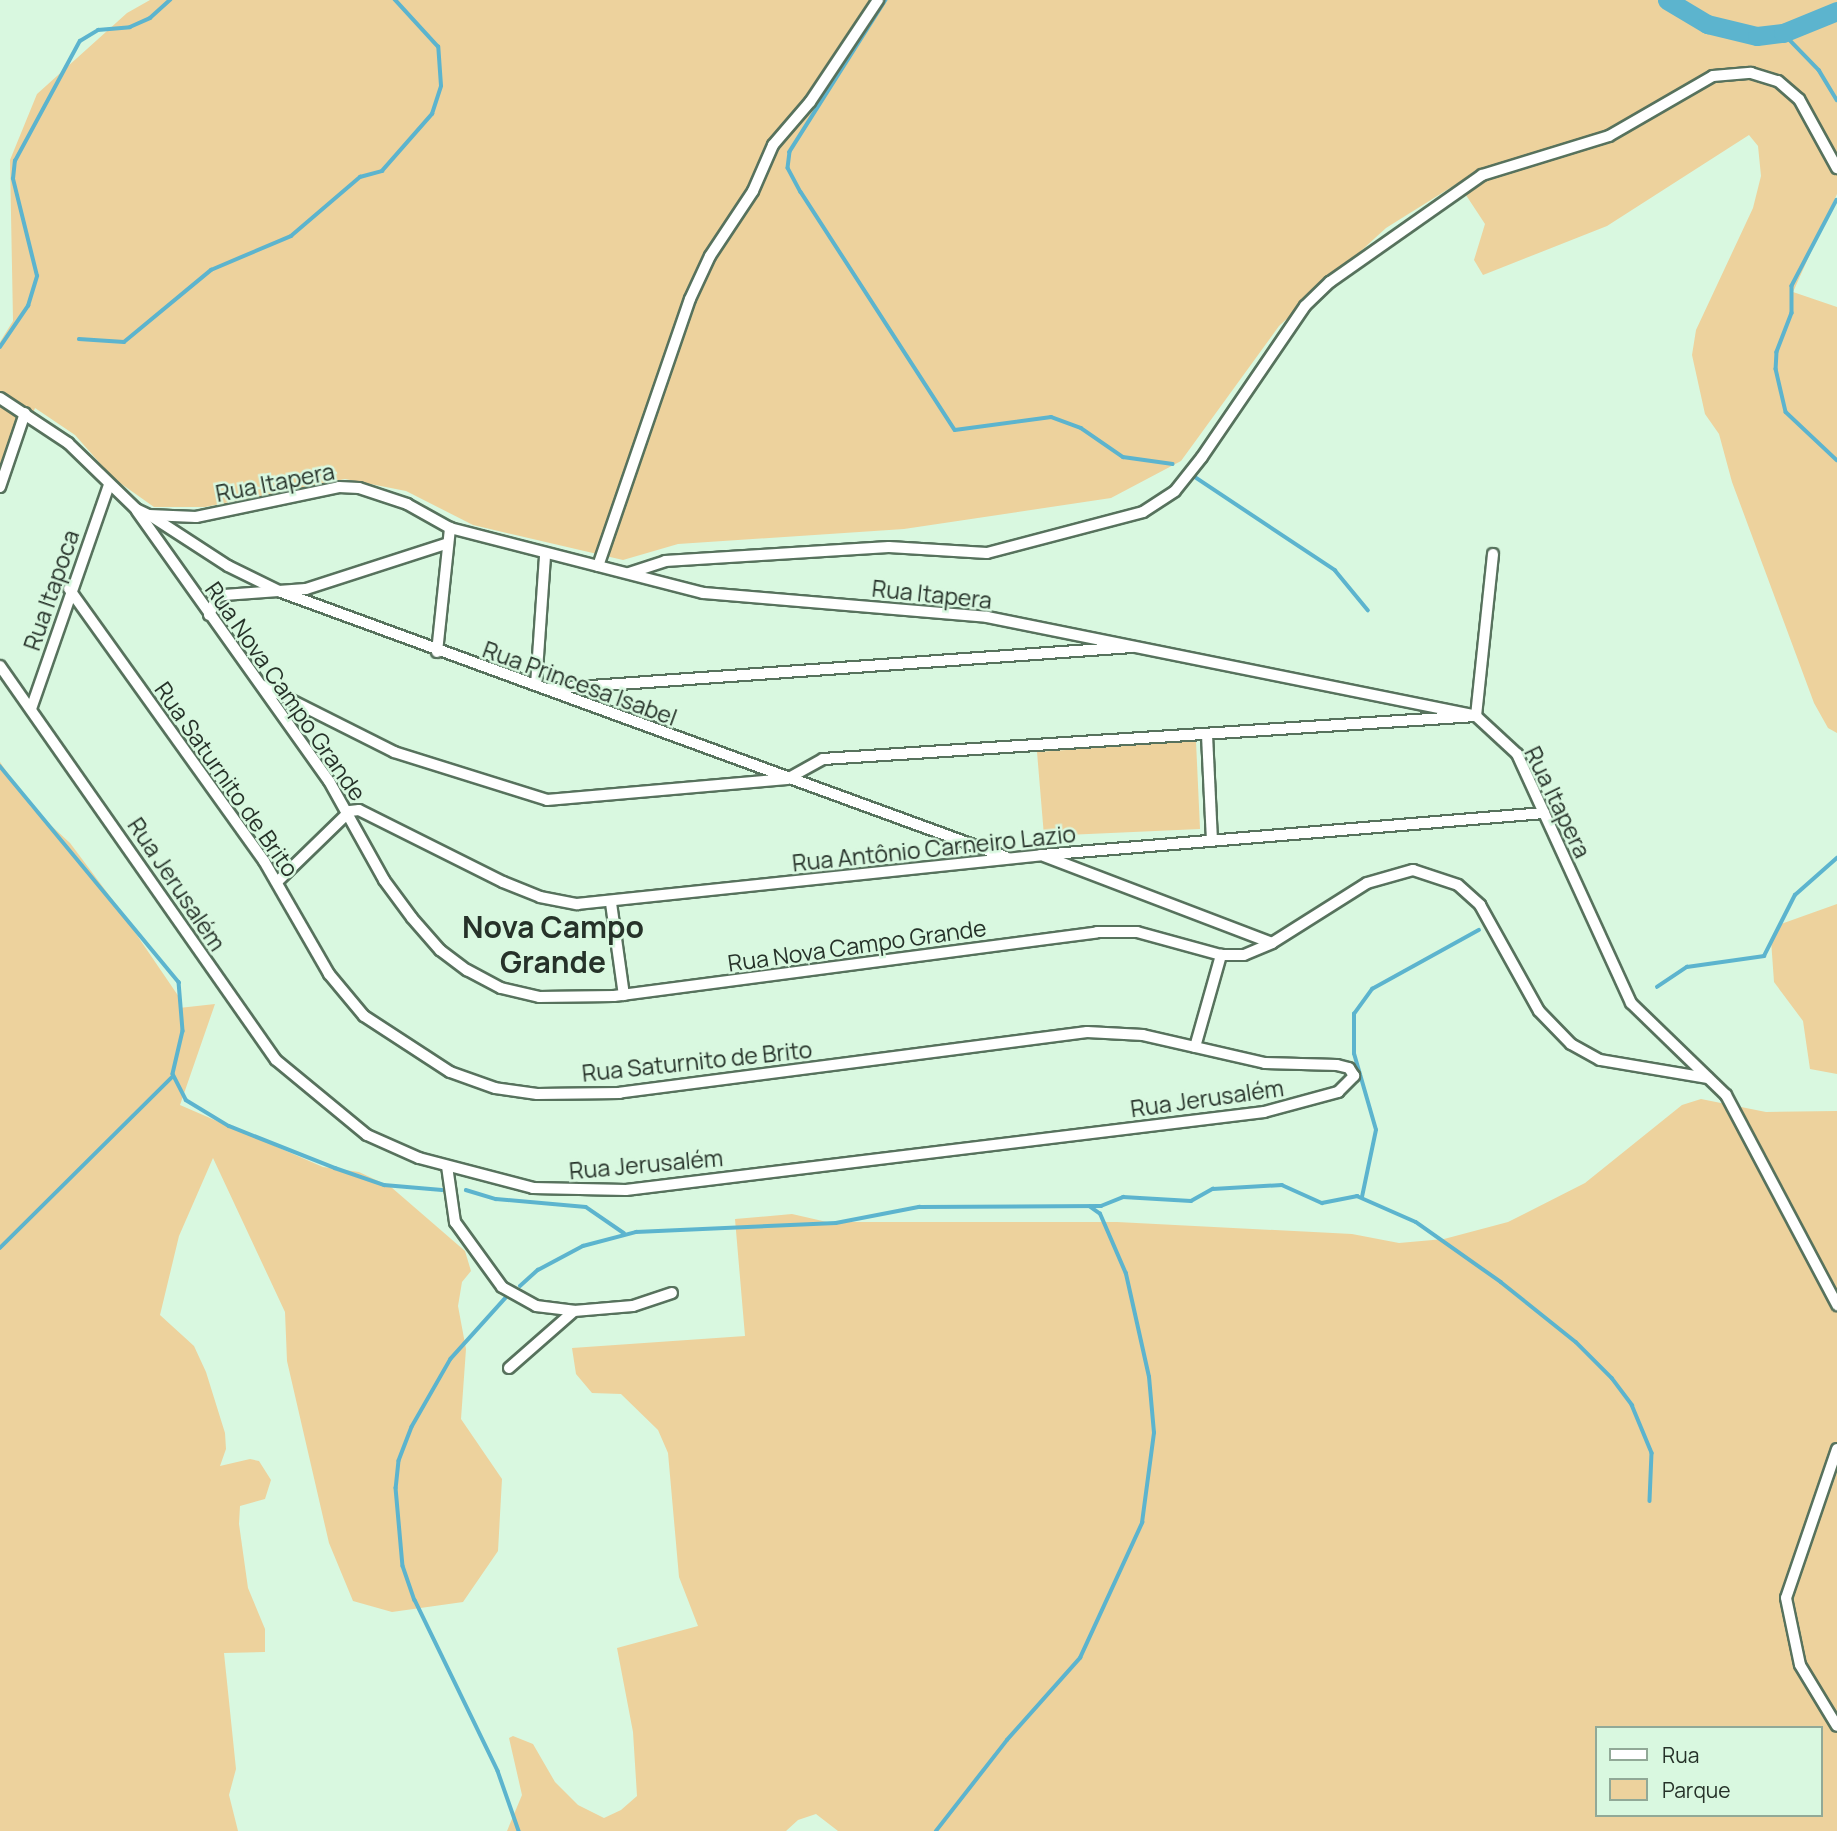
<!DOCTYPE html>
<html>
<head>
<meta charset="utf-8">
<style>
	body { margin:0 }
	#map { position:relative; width:1837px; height:1831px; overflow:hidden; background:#d9f8e0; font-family:Manrope,sans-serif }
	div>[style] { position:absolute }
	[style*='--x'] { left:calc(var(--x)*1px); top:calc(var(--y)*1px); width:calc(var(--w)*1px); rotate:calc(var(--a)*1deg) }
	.green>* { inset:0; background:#edd29d }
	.stream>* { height:3.5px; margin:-1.75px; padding:0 1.75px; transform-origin:1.75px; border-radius:1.75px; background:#5cb4ce }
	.river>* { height:19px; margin:-9.5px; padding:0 9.5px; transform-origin:9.5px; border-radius:9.5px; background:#5cb4ce }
	.roads { filter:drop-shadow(2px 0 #57725d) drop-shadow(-2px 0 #57725d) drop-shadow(0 2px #57725d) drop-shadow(0 -2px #57725d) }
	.minor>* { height:10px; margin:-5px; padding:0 5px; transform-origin:5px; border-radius:5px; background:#fff }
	span { translate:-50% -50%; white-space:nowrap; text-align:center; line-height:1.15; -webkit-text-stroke:5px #d9f8e0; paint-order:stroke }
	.street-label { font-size:23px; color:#263229 }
	.district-label { font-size:30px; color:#263229; font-weight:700 }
	.legend { position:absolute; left:1595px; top:1726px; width:228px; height:91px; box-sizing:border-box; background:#d9f8e0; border:2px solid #91a997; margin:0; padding:9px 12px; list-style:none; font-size:21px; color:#263229 }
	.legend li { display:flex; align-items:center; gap:14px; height:35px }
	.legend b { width:35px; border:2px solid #91a997 }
</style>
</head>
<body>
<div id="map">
	<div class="green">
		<i style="clip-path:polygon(150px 0,1837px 0,1837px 194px,1793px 292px,1837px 307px,1837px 733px,1828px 728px,1814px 703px,1732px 482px,1719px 434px,1705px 414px,1692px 355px,1696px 330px,1753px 208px,1761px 176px,1758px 146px,1749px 135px,1607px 226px,1483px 275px,1474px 260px,1485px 224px,1458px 183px,1386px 228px,1279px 326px,1181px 461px,1111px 498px,904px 529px,678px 544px,623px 560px,473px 525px,406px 491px,345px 479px,205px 507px,154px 507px,113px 478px,75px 435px,35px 408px,0 492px,0 342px,13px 321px,10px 160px,37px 94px,127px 13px)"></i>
		<i style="clip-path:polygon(1196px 741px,1200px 829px,1044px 836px,1037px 752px)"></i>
		<i style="clip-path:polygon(0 762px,31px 807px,70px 843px,115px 903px,179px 997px,179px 1008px,215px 1004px,180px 1105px,323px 1167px,359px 1172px,391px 1187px,465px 1251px,471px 1271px,462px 1282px,458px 1306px,466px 1349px,461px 1419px,502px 1479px,498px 1551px,463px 1602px,392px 1612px,353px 1601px,329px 1543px,287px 1361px,285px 1312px,213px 1158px,179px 1236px,160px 1315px,194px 1346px,206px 1372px,225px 1433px,226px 1449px,220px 1466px,250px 1459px,259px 1461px,271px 1480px,265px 1499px,240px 1506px,239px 1524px,248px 1588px,265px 1629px,265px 1652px,224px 1653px,236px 1769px,229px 1795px,238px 1831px,0 1831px)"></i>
		<i style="clip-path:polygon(1837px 904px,1837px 1074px,1810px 1069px,1803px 1021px,1774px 982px,1771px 940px,1781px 924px)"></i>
		<i style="clip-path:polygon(evenodd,1701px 1099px,1766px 1112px,1837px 1111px,1837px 1831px,838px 1831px,816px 1814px,798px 1820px,786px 1831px,507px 1831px,522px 1795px,509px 1738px,513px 1736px,533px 1744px,555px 1782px,578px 1805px,604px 1818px,621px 1810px,637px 1796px,633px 1732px,617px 1648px,698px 1626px,679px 1577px,668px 1453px,658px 1430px,621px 1394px,592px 1393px,576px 1374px,572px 1348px,745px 1336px,735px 1219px,792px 1214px,827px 1222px,1117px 1222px,1352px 1234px,1399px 1243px,1444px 1239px,1508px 1222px,1585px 1183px,1682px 1105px,1701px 1099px,1597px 1728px,1821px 1728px,1821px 1815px,1597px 1815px,1597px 1728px)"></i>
	</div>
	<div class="stream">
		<i style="--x:886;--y:0;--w:180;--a:122.3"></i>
		<i style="--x:790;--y:152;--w:16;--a:97"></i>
		<i style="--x:788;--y:168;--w:27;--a:62"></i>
		<i style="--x:801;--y:192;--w:283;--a:57.1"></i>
		<i style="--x:955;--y:430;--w:97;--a:-7.7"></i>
		<i style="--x:1051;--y:417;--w:32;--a:20"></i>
		<i style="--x:1081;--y:428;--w:51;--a:34.6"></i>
		<i style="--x:1123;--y:457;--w:50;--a:8"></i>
		<i style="--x:1783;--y:33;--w:52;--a:45.8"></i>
		<i style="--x:1819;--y:70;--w:35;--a:59"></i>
		<i style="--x:1837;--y:200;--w:97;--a:117.6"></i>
		<i style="--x:1792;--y:286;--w:27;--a:90"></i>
		<i style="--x:1792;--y:313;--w:42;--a:111"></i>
		<i style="--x:1777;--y:352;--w:17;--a:93"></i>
		<i style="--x:1776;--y:369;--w:44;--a:76.9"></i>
		<i style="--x:1786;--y:412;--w:70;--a:43.3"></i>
		<i style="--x:79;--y:339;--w:45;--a:3.8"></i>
		<i style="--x:124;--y:342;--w:113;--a:-39.6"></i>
		<i style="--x:211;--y:270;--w:87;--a:-23"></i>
		<i style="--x:291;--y:236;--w:91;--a:-40.5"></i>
		<i style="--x:360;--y:177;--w:23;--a:-15"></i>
		<i style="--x:382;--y:171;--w:76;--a:-48.7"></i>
		<i style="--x:432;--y:114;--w:29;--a:-72"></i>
		<i style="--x:441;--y:86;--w:39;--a:-94"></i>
		<i style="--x:438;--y:47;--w:64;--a:-132.5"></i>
		<i style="--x:0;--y:347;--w:50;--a:-55.7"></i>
		<i style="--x:28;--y:306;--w:31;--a:-73"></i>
		<i style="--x:37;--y:276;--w:100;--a:-103.9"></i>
		<i style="--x:13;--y:179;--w:18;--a:-84"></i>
		<i style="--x:15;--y:161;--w:136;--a:-61.6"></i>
		<i style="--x:80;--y:41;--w:21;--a:-31"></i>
		<i style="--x:98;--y:30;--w:32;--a:-5"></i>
		<i style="--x:130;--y:27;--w:22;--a:-24"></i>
		<i style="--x:150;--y:18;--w:27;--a:-42"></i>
		<i style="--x:1192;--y:475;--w:172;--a:33.6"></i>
		<i style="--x:1335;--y:570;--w:52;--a:50.5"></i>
		<i style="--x:0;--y:766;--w:281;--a:50.4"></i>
		<i style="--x:179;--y:982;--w:49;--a:85.3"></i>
		<i style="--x:183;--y:1031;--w:44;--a:103.1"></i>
		<i style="--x:173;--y:1074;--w:29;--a:63"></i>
		<i style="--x:186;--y:1100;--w:50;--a:31.2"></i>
		<i style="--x:229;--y:1126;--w:114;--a:21.6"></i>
		<i style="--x:335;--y:1168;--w:52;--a:19.1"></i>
		<i style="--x:384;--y:1185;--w:58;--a:4.9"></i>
		<i style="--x:1657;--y:987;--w:36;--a:-34"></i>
		<i style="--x:1687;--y:967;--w:78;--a:-8.1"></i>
		<i style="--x:1764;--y:956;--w:68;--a:-63.1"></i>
		<i style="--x:1795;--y:895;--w:56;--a:-41.4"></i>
		<i style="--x:466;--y:1190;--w:31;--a:17"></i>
		<i style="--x:496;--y:1199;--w:90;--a:5.1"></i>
		<i style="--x:586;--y:1207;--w:46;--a:34.4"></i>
		<i style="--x:1362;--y:1197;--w:68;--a:-78.2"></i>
		<i style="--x:1376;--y:1130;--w:79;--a:-106.1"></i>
		<i style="--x:1354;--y:1054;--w:40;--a:-90"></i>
		<i style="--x:1354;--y:1014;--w:31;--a:-54"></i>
		<i style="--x:1372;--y:989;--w:122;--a:-28.9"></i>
		<i style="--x:0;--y:1248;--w:243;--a:-44.8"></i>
		<i style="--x:520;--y:1286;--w:24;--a:-42"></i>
		<i style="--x:538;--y:1270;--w:51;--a:-28.1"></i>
		<i style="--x:583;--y:1246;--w:55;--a:-14.8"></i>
		<i style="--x:636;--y:1232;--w:200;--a:-2.6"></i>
		<i style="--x:836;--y:1223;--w:85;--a:-10.9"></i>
		<i style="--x:919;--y:1207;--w:182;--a:-0.3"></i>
		<i style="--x:1101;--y:1206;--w:24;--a:-22"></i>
		<i style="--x:1123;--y:1197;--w:68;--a:3.4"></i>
		<i style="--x:1191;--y:1201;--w:25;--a:-29"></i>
		<i style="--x:1213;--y:1189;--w:69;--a:-3.3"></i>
		<i style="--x:1282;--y:1185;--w:44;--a:24.2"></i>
		<i style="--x:1322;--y:1203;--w:36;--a:-11"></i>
		<i style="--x:1357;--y:1196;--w:64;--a:23.8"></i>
		<i style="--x:1416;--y:1222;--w:104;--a:35.2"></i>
		<i style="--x:1501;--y:1282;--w:96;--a:38.7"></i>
		<i style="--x:1576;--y:1342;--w:51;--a:45"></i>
		<i style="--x:1612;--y:1378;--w:34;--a:53"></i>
		<i style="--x:1632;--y:1405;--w:52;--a:67.4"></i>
		<i style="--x:1652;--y:1453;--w:48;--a:92.4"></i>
		<i style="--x:506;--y:1298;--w:82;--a:132"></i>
		<i style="--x:451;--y:1359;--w:78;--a:119.8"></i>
		<i style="--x:412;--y:1427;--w:36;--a:111"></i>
		<i style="--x:399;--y:1461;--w:27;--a:96"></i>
		<i style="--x:396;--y:1488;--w:78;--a:84.9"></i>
		<i style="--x:403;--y:1566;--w:36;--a:71"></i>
		<i style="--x:415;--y:1600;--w:190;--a:64.1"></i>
		<i style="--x:498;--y:1771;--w:64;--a:70.7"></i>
		<i style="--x:936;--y:1831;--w:115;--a:-52"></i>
		<i style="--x:1007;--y:1740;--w:110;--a:-48.3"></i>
		<i style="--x:1080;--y:1658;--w:149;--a:-65.3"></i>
		<i style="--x:1142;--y:1523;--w:91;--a:-82.4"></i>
		<i style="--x:1154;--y:1433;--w:56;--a:-95.1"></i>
		<i style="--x:1149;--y:1377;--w:106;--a:-102.6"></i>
		<i style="--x:1126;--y:1274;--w:65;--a:-113.4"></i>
		<i style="--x:1100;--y:1214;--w:12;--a:-145"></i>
	</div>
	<div class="river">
		<i style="--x:1667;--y:0;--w:47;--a:31"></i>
		<i style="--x:1707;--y:24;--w:51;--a:13.5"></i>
		<i style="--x:1757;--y:36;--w:26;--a:-7"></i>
		<i style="--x:1783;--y:33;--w:58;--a:-22.2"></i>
	</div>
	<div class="roads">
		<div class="minor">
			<i style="--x:0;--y:398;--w:82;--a:33.5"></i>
			<i style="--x:68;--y:443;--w:95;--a:44.1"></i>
			<i style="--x:136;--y:509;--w:14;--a:25"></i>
			<i style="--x:149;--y:515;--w:47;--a:2.4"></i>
			<i style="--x:196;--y:517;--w:146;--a:-11.8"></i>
			<i style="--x:339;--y:487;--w:20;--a:3"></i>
			<i style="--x:359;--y:488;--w:51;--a:18.4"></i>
			<i style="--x:407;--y:504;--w:49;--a:29.2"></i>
			<i style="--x:450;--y:528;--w:261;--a:14.4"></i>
			<i style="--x:703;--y:593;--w:285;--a:4.8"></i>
			<i style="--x:987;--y:617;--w:499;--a:11.4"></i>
			<i style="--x:1476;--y:716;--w:56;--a:42.8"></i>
			<i style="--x:1517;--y:754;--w:274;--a:65.4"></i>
			<i style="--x:1631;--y:1003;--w:132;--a:44.1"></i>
			<i style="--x:1726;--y:1095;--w:238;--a:62.1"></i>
			<i style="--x:0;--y:487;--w:78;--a:-71.3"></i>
			<i style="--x:137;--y:511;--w:331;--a:54.6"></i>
			<i style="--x:329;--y:781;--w:113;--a:60.9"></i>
			<i style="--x:384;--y:880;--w:47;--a:53.6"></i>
			<i style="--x:412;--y:918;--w:43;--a:48.8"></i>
			<i style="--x:440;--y:950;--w:34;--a:37"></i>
			<i style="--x:467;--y:970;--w:38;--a:28"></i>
			<i style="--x:501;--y:988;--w:39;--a:13"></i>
			<i style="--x:539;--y:997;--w:75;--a:-0.8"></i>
			<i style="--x:614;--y:996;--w:487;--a:-7.5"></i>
			<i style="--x:1097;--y:932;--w:40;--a:0"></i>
			<i style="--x:1137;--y:932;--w:87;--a:15.3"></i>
			<i style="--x:1221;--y:955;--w:23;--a:0"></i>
			<i style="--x:1244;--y:955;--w:30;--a:-23"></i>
			<i style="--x:1272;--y:943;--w:112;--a:-32.3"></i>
			<i style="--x:1367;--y:883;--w:48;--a:-15.8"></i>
			<i style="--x:1413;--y:870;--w:47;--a:18.4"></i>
			<i style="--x:1458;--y:885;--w:30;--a:42"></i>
			<i style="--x:1480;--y:905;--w:121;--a:60.9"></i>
			<i style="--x:1539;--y:1011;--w:46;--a:45.9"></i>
			<i style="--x:1571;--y:1044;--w:33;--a:29"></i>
			<i style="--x:1600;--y:1060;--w:109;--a:9.5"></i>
			<i style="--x:151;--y:516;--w:92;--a:33"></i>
			<i style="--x:228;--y:566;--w:59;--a:26.1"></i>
			<i style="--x:281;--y:592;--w:772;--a:20.08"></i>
			<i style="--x:598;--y:566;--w:282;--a:-71"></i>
			<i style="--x:690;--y:299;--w:47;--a:-65.1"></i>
			<i style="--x:710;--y:256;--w:78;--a:-56.5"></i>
			<i style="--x:753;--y:191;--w:50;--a:-66.5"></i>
			<i style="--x:773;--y:145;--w:57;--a:-49.3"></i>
			<i style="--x:810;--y:102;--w:123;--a:-56.3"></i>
			<i style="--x:629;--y:573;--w:38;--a:-18"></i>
			<i style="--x:665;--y:561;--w:224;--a:-3.6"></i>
			<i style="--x:889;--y:547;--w:98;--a:3.5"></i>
			<i style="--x:987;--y:553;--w:161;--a:-14.7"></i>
			<i style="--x:1143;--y:512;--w:38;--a:-33"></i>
			<i style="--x:1175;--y:491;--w:43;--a:-51.5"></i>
			<i style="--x:1202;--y:457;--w:183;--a:-55.7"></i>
			<i style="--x:1305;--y:306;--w:35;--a:-44"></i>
			<i style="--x:1330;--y:282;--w:186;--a:-35.1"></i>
			<i style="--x:1482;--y:175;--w:133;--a:-17.1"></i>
			<i style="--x:1609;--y:136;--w:120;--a:-30"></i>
			<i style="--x:1713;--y:76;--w:38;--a:-5"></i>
			<i style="--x:1751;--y:73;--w:28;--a:17"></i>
			<i style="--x:1778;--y:81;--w:28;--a:41"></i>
			<i style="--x:1799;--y:99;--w:79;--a:61.2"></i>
			<i style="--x:209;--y:615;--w:20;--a:-66"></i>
			<i style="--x:217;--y:597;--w:7;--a:-16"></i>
			<i style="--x:224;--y:595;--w:82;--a:-4.2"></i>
			<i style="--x:306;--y:589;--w:149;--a:-17.9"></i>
			<i style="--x:437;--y:652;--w:125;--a:-84"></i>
			<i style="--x:0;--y:666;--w:481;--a:55"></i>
			<i style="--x:276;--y:1060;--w:118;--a:39.5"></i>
			<i style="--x:367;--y:1135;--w:57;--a:23.9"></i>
			<i style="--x:419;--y:1158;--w:118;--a:14.7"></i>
			<i style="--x:533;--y:1188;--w:93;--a:1.2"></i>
			<i style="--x:626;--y:1190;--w:643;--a:-6.97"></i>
			<i style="--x:1264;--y:1112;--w:77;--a:-15.1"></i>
			<i style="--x:1338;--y:1092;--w:23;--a:-45"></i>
			<i style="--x:1354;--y:1076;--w:9;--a:-122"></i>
			<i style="--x:1349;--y:1068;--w:12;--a:-166"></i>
			<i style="--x:1337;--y:1065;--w:72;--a:-178.4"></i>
			<i style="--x:1265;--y:1063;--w:125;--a:-167.1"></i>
			<i style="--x:1143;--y:1035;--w:56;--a:-176.9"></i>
			<i style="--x:1087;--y:1032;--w:471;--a:172.6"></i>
			<i style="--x:620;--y:1093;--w:83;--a:179.3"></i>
			<i style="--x:537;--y:1094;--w:42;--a:-171.9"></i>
			<i style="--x:495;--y:1088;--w:48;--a:-160.4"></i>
			<i style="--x:450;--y:1072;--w:103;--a:-146.9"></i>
			<i style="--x:364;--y:1016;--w:55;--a:-129.8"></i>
			<i style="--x:329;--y:974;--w:130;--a:-119.9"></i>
			<i style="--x:264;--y:861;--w:335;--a:-125.6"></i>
			<i style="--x:536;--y:685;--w:130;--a:-86"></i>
			<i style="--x:263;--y:686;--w:147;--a:26.7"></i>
			<i style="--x:394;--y:752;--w:160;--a:17.4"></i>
			<i style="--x:547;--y:800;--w:241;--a:-5"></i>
			<i style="--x:787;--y:779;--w:41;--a:-29.1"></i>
			<i style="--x:823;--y:759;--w:654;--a:-3.77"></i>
			<i style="--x:1476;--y:716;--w:163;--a:-84"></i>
			<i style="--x:550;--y:689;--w:584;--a:-4.13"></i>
			<i style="--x:31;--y:709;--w:237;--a:-70.8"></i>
			<i style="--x:1207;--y:735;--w:106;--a:87.3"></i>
			<i style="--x:1044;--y:856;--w:244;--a:20.9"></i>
			<i style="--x:277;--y:882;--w:102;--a:-44.2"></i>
			<i style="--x:350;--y:811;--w:9;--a:-6"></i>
			<i style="--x:359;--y:810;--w:161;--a:26.6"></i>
			<i style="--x:503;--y:882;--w:40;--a:22"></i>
			<i style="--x:540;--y:897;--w:38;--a:11"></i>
			<i style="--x:577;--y:904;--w:467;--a:-6"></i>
			<i style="--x:1041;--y:855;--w:505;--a:-4.77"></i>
			<i style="--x:611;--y:903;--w:93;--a:82"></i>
			<i style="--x:1195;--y:1047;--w:96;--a:-74.2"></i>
			<i style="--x:447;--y:1166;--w:57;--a:81.9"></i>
			<i style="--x:455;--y:1222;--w:80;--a:54.1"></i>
			<i style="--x:502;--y:1287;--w:39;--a:29"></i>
			<i style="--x:536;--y:1306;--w:38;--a:7"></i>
			<i style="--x:574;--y:1311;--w:59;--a:-4.8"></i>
			<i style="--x:633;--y:1306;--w:41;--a:-18.4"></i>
			<i style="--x:509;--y:1368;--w:86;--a:-41.2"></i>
			<i style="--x:1837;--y:1449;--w:157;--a:108.9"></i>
			<i style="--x:1786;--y:1598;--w:68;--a:78.2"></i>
			<i style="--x:1800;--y:1665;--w:71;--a:58.8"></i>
		</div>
	</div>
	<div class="street-label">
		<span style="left:275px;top:482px;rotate:-11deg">Rua Itapera</span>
		<span style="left:51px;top:590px;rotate:-71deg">Rua Itapoca</span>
		<span style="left:932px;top:594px;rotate:6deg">Rua Itapera</span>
		<span style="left:580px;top:683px;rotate:20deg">Rua Princesa Isabel</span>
		<span style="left:286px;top:691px;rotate:55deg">Rua Nova Campo Grande</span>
		<span style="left:227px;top:779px;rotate:55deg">Rua Saturnito de Brito</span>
		<span style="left:1558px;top:802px;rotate:64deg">Rua Itapera</span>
		<span style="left:934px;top:848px;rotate:-6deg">Rua Antônio Carneiro Lazio</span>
		<span style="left:177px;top:884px;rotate:56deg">Rua Jerusalém</span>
		<span style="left:857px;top:945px;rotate:-8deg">Rua Nova Campo Grande</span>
		<span style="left:697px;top:1061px;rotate:-6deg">Rua Saturnito de Brito</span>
		<span style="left:1207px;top:1098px;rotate:-8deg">Rua Jerusalém</span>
		<span style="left:646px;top:1164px;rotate:-5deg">Rua Jerusalém</span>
	</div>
	<div class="district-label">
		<span style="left:553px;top:944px">Nova Campo<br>Grande</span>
	</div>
	<ul class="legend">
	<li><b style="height:9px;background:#fff"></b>Rua</li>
	<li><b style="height:19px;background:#edd29d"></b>Parque</li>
	</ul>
</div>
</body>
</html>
